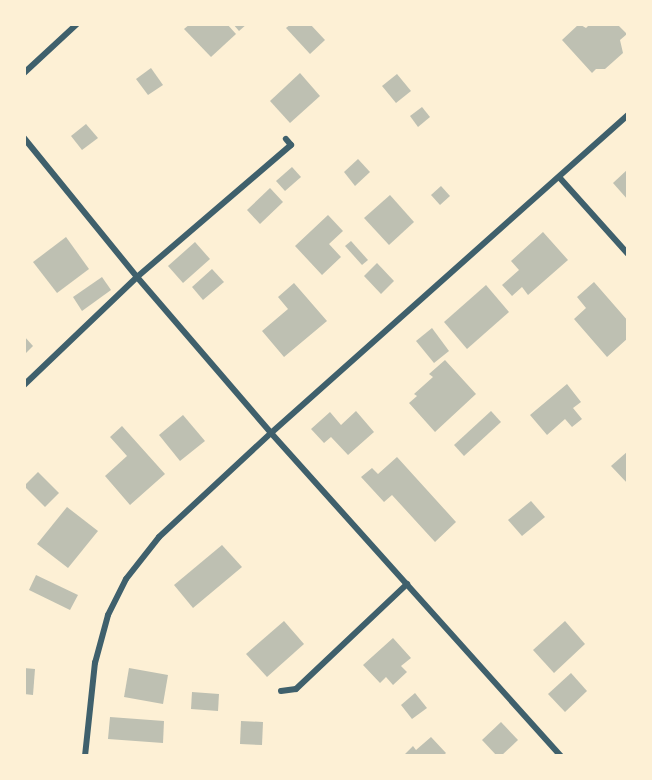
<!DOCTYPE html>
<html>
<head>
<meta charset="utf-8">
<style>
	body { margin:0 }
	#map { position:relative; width:652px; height:780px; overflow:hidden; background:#fdf0d5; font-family:"Source Sans 3",sans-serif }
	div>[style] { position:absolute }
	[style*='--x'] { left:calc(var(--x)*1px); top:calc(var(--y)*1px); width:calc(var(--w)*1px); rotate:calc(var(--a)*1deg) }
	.building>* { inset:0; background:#bec0b2 }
	.minor>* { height:6px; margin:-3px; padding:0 3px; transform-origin:3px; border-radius:3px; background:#3f606c }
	span { translate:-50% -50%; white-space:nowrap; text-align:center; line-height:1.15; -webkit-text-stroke:5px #fdf0d5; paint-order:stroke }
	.frame { position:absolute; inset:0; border:26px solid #fdf0d5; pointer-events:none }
</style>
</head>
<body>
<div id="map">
	<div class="building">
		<i style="clip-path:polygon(190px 24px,227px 24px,236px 34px,211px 57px,184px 29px)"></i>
		<i style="clip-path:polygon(233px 24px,247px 24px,239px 31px)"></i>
		<i style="clip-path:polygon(291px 24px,310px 24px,325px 40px,310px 54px,286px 28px)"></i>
		<i style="clip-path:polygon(579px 24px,586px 28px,590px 24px,617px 24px,627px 34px,620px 40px,623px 53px,605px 69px,596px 69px,592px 73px,562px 40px)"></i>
		<i style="clip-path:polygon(151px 68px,163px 85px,148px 95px,136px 79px)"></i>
		<i style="clip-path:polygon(300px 73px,320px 96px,290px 123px,270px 101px)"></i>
		<i style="clip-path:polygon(397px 74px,411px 91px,396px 103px,382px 86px)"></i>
		<i style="clip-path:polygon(422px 107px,430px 117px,418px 127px,410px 116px)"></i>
		<i style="clip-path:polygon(86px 124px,98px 138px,82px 150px,71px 136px)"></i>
		<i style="clip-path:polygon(358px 159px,370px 172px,355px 186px,344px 172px)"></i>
		<i style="clip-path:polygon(292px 167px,301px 177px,285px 191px,276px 181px)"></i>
		<i style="clip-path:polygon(628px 169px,628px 200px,613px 183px)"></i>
		<i style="clip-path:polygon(441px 186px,450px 196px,440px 205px,431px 195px)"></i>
		<i style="clip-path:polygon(270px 188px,283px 202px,260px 224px,247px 210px)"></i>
		<i style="clip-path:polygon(390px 195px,414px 222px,389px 245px,364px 218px)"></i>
		<i style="clip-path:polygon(328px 215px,343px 231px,329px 244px,341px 257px,322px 275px,295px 246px)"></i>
		<i style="clip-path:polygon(543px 232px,568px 260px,528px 295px,522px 287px,512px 296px,502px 285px,519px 270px,511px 261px)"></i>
		<i style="clip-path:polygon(66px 237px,89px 269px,57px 293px,33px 262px)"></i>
		<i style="clip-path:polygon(351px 241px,368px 260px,362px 265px,345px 246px)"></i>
		<i style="clip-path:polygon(195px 242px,210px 259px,183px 283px,168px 266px)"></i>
		<i style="clip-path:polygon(377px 263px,394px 281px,381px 294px,364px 276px)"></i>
		<i style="clip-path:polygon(212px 269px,224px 282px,203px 300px,192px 287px)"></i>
		<i style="clip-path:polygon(102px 277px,111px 290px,82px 311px,73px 297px)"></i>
		<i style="clip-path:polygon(594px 282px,628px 321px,628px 338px,607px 357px,574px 319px,586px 308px,577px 297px)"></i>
		<i style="clip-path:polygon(294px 283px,327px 321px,284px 357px,262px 331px,288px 309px,278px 297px)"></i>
		<i style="clip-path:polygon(486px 285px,509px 312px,467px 349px,444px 322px)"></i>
		<i style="clip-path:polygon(432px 328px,449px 351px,434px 363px,416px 341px)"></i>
		<i style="clip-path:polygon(24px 336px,33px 346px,24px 355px)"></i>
		<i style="clip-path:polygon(445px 360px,476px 394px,435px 432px,409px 403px,417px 396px,414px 394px,433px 377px,429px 374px)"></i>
		<i style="clip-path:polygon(567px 384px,581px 402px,573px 408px,582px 419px,572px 427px,565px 419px,547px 435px,530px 415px)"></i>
		<i style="clip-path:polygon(356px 411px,374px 432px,348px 455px,331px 437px,324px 443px,311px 429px,330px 412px,341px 425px)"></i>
		<i style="clip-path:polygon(491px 411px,501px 422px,464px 456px,454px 445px)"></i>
		<i style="clip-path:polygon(183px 415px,205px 441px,180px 461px,159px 435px)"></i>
		<i style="clip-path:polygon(122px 426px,165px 474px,130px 505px,105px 476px,127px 456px,110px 437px)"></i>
		<i style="clip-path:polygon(628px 451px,628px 484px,611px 466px)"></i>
		<i style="clip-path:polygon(397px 457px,456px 522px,435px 542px,392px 495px,384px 502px,361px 477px,372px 468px,378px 474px)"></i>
		<i style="clip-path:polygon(38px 472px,59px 493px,45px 507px,24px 486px)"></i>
		<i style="clip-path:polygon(531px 501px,545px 517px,522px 536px,508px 520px)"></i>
		<i style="clip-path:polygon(67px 507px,98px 531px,68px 568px,37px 544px)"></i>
		<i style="clip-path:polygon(222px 545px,242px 567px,193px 608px,174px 585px)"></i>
		<i style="clip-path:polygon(36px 575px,78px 595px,70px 610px,29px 590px)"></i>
		<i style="clip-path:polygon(284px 621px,304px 644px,267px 677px,246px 654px)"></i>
		<i style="clip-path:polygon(565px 621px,585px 644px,554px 673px,533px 650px)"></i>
		<i style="clip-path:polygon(393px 638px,411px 658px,401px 666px,407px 672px,393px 685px,386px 677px,380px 683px,363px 665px)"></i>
		<i style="clip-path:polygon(24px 668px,35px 669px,33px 695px,24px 694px)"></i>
		<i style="clip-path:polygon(129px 668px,168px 675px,163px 704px,124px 697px)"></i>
		<i style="clip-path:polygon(571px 673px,587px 691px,565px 712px,548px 694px)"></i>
		<i style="clip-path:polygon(192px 692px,219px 694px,218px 711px,191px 709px)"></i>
		<i style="clip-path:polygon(415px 693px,427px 708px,412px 719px,401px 705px)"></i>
		<i style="clip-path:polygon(110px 717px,164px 721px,163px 743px,108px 739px)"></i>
		<i style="clip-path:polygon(241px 721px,263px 722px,262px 745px,240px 744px)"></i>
		<i style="clip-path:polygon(501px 722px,518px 740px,501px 756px,497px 756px,482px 740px)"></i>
		<i style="clip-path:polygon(431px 737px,446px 753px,443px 756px,403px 756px,413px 746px,416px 750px)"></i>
	</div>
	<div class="minor">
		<i style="--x:24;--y:73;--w:72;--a:-42.8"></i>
		<i style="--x:24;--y:138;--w:179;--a:50.9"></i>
		<i style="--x:137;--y:277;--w:206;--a:49.3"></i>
		<i style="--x:271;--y:433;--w:434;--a:48.1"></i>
		<i style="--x:559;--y:177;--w:103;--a:48.1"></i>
		<i style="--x:24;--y:385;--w:156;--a:-43.7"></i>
		<i style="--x:137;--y:277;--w:203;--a:-40.6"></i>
		<i style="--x:291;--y:145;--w:8;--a:-130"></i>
		<i style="--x:281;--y:691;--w:15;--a:-8"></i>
		<i style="--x:296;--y:689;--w:153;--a:-43.4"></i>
		<i style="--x:85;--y:756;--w:94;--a:-83.9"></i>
		<i style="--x:95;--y:663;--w:50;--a:-74.8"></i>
		<i style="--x:108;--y:615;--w:40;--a:-63.4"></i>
		<i style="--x:126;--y:579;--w:53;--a:-51.8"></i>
		<i style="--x:159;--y:537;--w:153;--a:-42.9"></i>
		<i style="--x:271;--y:433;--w:478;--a:-41.7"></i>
	</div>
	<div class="frame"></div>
</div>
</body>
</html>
